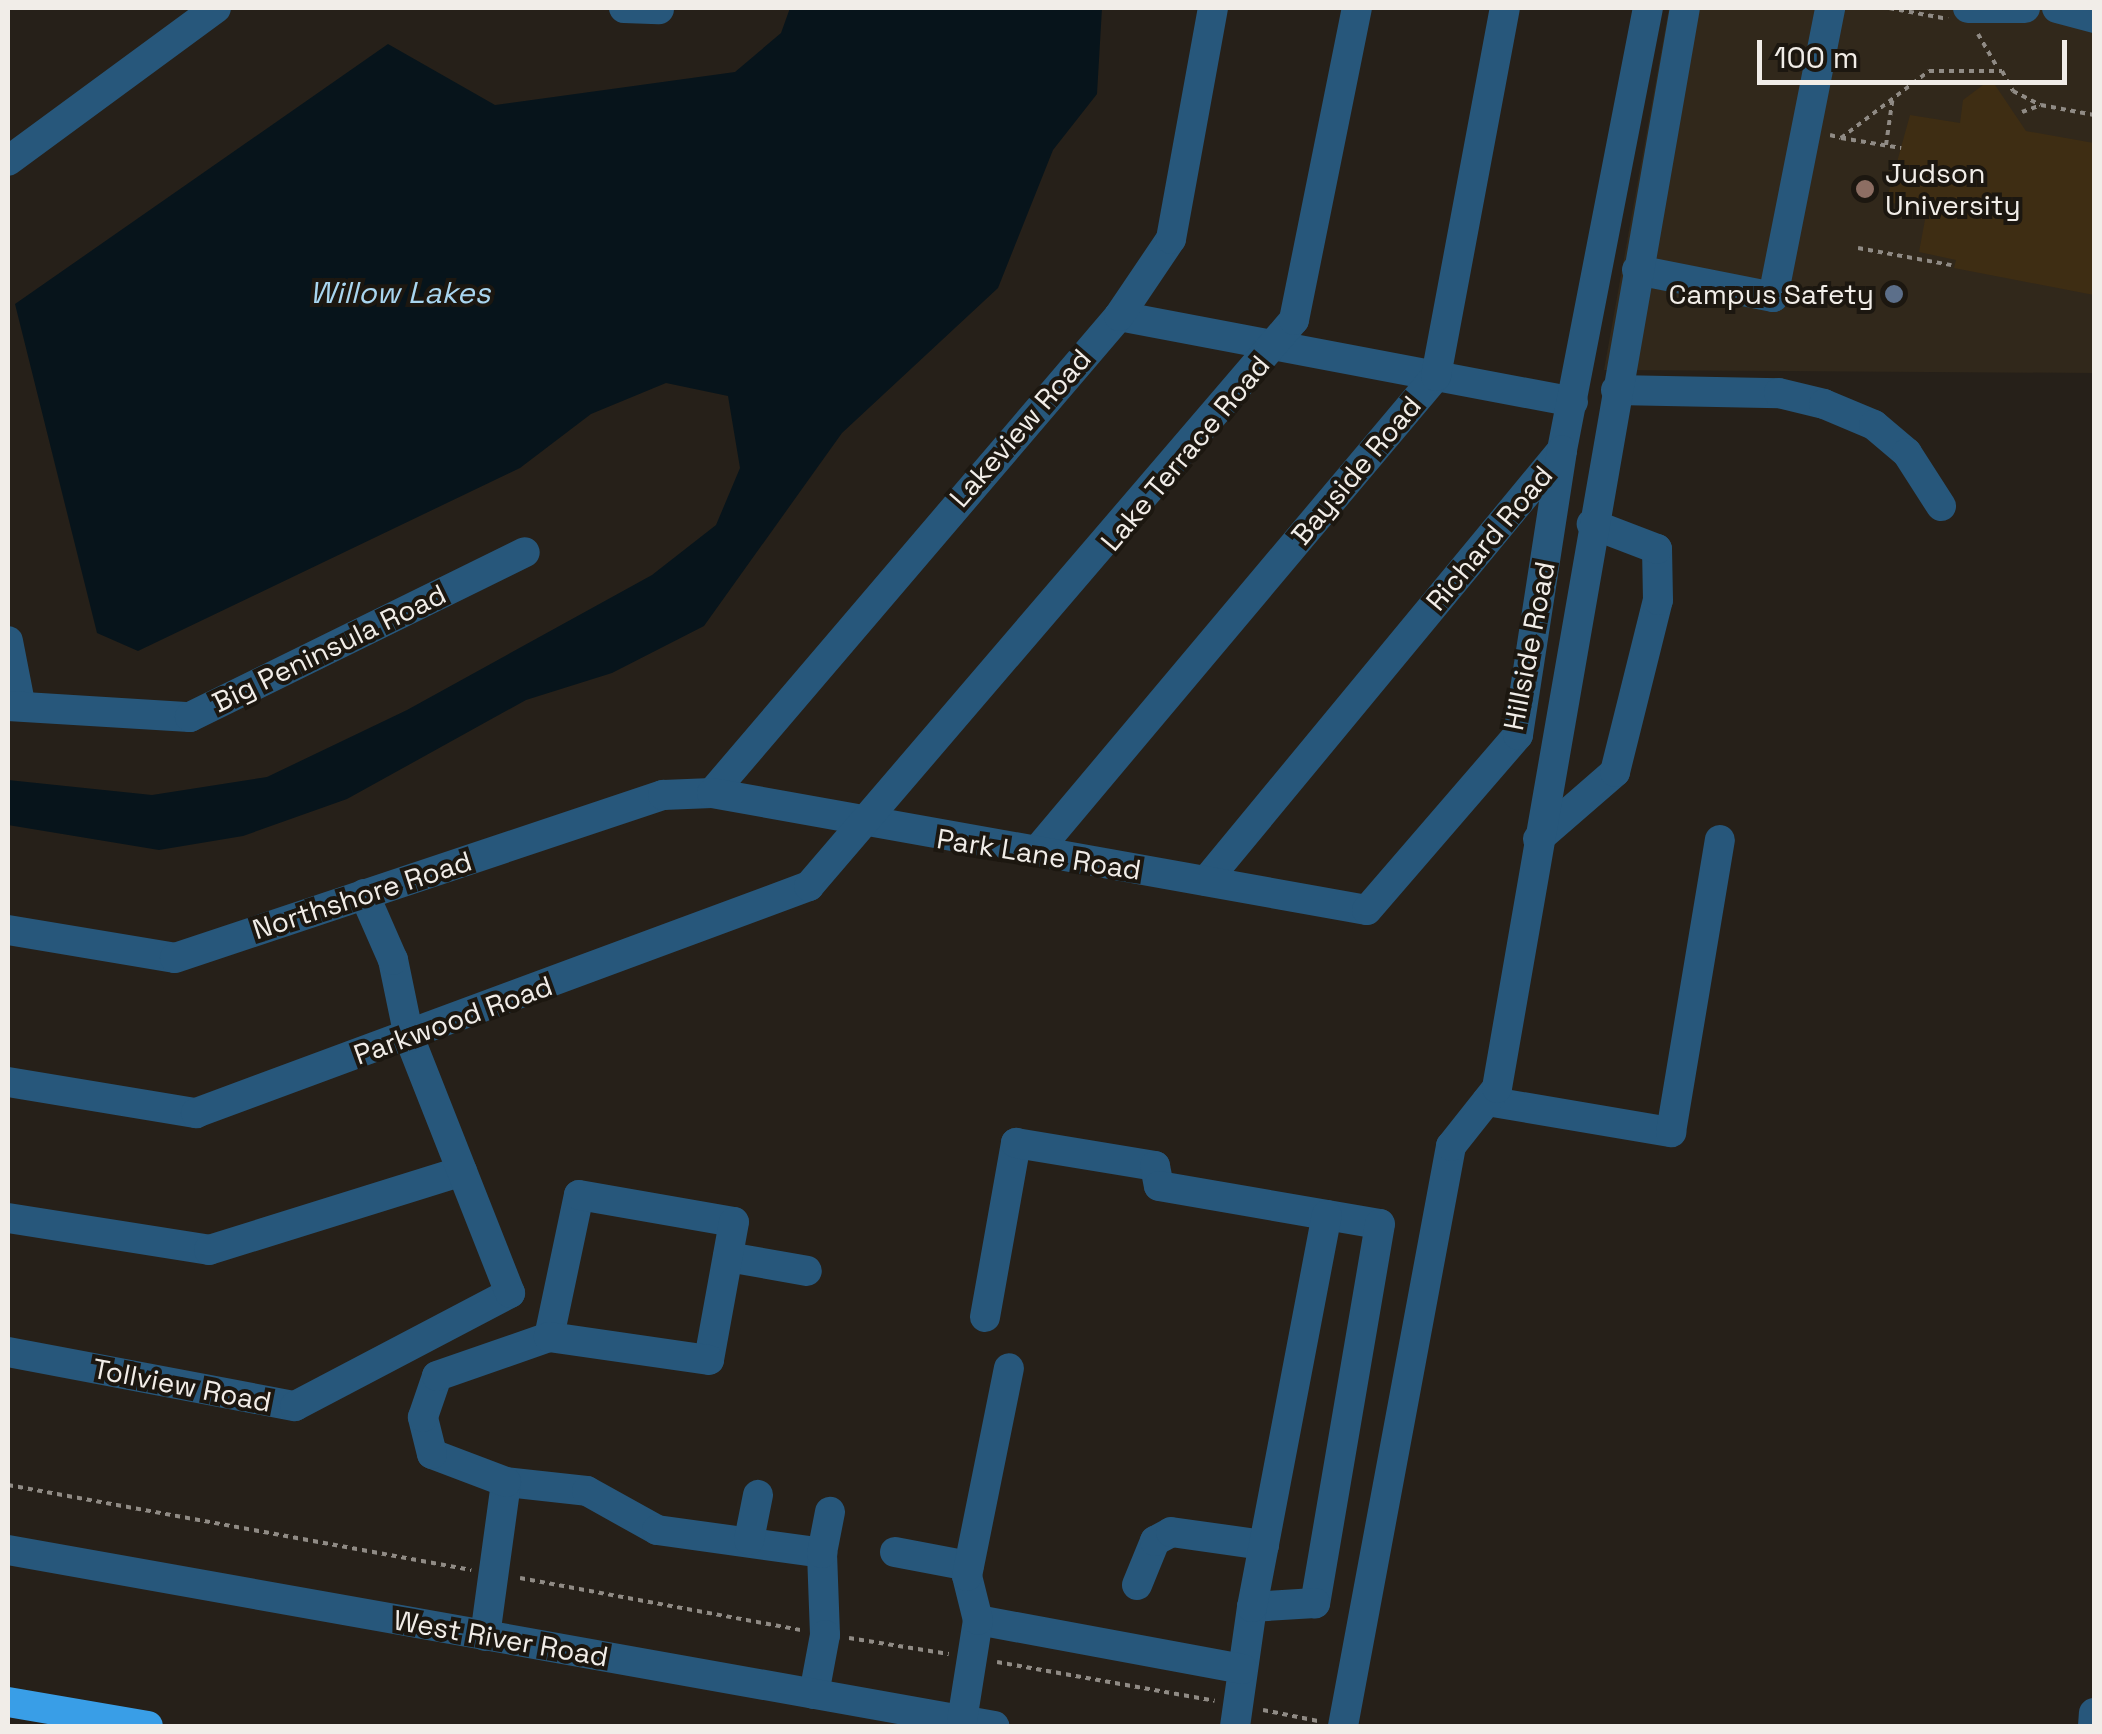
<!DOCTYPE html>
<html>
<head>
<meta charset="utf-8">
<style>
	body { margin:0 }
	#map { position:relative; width:2102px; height:1734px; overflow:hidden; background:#262019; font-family:"Space Grotesk",sans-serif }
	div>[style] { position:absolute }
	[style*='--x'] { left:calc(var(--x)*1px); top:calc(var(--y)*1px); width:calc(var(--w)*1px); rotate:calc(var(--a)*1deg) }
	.built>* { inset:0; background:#31281b }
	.water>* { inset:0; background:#07141b }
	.building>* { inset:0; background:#3e2d13 }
	.path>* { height:4px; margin-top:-2px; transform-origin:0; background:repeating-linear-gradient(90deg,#908b85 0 5px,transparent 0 10px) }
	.minor>* { height:30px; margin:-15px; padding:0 15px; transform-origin:15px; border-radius:15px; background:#27577b }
	.highway>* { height:30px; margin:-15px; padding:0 15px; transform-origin:15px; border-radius:15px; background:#399ee7 }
	.dots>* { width:28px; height:28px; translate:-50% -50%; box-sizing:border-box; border:5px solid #1c1710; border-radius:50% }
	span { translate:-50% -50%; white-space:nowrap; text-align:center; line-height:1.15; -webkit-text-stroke:8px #1c1710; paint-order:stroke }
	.poi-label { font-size:28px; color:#f1ede8 }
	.left { translate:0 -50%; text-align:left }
	.right { translate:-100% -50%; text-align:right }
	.street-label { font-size:28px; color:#f1ede8 }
	.water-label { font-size:30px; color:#a9d6f0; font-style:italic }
	.frame { position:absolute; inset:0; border:10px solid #f1ede8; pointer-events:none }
	.scale { position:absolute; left:1757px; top:40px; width:310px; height:45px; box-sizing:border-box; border:5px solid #f1ede8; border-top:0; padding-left:12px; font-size:30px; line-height:35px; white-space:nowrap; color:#f1ede8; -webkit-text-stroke:8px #1c1710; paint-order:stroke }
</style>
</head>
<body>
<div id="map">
	<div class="built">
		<i style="clip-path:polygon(1669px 8px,2094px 8px,2094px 373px,1604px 370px)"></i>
	</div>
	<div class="water">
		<i style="clip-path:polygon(790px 8px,1102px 8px,1097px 94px,1053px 150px,998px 288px,842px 433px,704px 626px,612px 673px,526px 700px,347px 799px,243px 836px,159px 850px,8px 825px,8px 780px,152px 795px,267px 777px,407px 710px,652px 575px,716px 525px,740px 468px,728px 396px,666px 383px,591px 414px,520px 468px,138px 651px,97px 633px,15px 304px,388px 44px,495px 105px,735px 72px,781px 33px)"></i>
	</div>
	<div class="building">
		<i style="clip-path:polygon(1991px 79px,2026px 131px,2094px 143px,2094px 295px,1954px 268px,1956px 260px,1919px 252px,1927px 209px,1886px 202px,1910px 115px,1960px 123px,1963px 100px)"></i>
	</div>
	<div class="path">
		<i style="--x:1889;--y:8;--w:60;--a:10.6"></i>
		<i style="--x:1978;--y:34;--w:39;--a:60"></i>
		<i style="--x:2022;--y:112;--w:20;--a:-20"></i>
		<i style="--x:2041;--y:105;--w:54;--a:10.7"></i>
		<i style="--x:1830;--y:135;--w:11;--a:15"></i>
		<i style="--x:1841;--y:138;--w:111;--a:-37.3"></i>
		<i style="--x:1929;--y:71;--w:73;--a:0"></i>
		<i style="--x:2002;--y:71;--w:23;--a:61"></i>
		<i style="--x:2013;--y:91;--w:31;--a:27"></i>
		<i style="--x:1841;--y:138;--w:61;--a:9.5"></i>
		<i style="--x:1886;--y:145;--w:49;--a:-81.9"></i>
		<i style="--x:1858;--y:248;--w:95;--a:10.4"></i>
		<i style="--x:8;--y:1485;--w:471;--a:10.4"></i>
		<i style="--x:520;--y:1578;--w:286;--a:10.5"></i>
		<i style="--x:849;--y:1638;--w:101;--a:9.1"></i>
		<i style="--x:997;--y:1662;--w:221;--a:10.1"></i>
		<i style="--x:1263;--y:1710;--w:56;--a:11.3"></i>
	</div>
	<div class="minor">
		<i style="--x:624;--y:8;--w:35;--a:2"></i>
		<i style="--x:1968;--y:8;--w:57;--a:0"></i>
		<i style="--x:2057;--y:8;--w:38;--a:15"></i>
		<i style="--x:8;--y:161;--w:258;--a:-36.3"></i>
		<i style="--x:1637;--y:270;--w:139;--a:11.2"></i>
		<i style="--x:1773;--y:297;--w:295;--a:-78.8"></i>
		<i style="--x:1119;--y:316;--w:462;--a:10.7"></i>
		<i style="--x:1616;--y:390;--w:163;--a:1.1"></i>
		<i style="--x:1779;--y:393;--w:46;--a:13.7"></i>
		<i style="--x:1824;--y:404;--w:54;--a:22.8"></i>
		<i style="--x:1874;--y:425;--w:43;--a:40.3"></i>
		<i style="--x:1907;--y:453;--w:63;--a:57.3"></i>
		<i style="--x:8;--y:641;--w:63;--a:79"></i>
		<i style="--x:8;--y:706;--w:182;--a:3.5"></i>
		<i style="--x:190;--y:717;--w:373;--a:-26.2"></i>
		<i style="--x:712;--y:793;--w:627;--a:-49.53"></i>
		<i style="--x:1119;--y:316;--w:93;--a:-56"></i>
		<i style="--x:1171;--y:239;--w:235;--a:-79.7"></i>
		<i style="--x:1538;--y:839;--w:102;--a:-41"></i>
		<i style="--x:1615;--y:772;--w:177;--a:-76"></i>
		<i style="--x:1658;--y:600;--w:51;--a:-91.1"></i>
		<i style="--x:1657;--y:549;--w:70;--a:-159"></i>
		<i style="--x:1036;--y:852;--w:622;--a:-49.96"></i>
		<i style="--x:1436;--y:376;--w:374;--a:-79.4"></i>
		<i style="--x:1206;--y:881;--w:559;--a:-50.44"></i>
		<i style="--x:1562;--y:450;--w:450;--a:-79"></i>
		<i style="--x:8;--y:930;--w:169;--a:9.5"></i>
		<i style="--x:175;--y:958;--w:515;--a:-18.47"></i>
		<i style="--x:663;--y:795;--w:49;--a:-2.3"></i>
		<i style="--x:712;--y:793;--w:665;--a:10.13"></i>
		<i style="--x:1367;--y:910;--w:231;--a:-49.2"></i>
		<i style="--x:1518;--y:735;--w:288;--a:-81.2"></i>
		<i style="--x:8;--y:1082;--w:191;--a:9.4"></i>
		<i style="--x:196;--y:1113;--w:654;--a:-20.32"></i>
		<i style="--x:809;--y:886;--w:745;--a:-49.41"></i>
		<i style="--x:1294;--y:320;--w:318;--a:-78.6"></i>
		<i style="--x:1487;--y:1101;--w:187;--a:9.6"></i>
		<i style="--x:1671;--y:1132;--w:296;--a:-80.5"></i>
		<i style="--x:8;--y:1218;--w:204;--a:9"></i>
		<i style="--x:209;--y:1250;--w:265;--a:-17.3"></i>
		<i style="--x:728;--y:1257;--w:80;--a:10"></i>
		<i style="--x:985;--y:1317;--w:177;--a:-79.9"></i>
		<i style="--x:1016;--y:1143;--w:141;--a:9.4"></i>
		<i style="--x:1155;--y:1166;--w:20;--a:79"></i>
		<i style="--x:1159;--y:1186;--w:224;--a:9.8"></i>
		<i style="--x:1380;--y:1224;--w:385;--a:99.7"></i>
		<i style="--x:1315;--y:1603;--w:63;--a:176.4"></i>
		<i style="--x:1252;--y:1607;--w:120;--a:98.1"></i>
		<i style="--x:8;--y:1352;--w:292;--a:10.7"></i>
		<i style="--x:295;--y:1406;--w:243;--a:-27.7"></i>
		<i style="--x:510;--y:1293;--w:275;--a:-111.5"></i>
		<i style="--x:409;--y:1037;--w:79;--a:-101.7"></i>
		<i style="--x:393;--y:960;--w:72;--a:-113.7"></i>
		<i style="--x:506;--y:1482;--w:81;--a:6.3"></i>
		<i style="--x:587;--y:1491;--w:80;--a:29.1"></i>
		<i style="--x:657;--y:1530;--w:167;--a:7.9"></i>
		<i style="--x:822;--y:1553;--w:82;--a:87.9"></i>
		<i style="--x:825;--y:1635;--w:60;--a:100.6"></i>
		<i style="--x:749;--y:1540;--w:46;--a:-78.7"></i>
		<i style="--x:8;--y:1550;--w:1002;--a:10.12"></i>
		<i style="--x:895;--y:1552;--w:75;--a:10.7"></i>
		<i style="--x:822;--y:1553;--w:42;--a:-79"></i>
		<i style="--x:1137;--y:1585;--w:48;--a:-67.8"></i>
		<i style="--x:1155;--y:1541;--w:18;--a:-29"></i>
		<i style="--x:1171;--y:1532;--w:94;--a:8"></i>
		<i style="--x:1252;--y:1607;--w:399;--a:-79.2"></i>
		<i style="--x:978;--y:1620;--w:269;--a:10.5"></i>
		<i style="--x:485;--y:1636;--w:155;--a:-82.2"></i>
		<i style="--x:506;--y:1482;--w:79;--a:-159.3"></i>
		<i style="--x:432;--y:1454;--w:38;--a:-104"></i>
		<i style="--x:423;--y:1417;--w:43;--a:-71.1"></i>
		<i style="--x:437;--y:1376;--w:119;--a:-19.2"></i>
		<i style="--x:549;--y:1337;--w:145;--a:-78.1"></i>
		<i style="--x:579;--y:1195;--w:157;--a:9.9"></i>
		<i style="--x:734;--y:1222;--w:140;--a:100.3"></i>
		<i style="--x:709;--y:1360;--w:162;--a:-171.8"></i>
		<i style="--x:962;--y:1721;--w:102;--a:-81"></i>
		<i style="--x:978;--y:1620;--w:45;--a:-104"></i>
		<i style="--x:967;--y:1576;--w:212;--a:-78.6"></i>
		<i style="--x:1343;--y:1726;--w:590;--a:-79.45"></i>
		<i style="--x:1451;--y:1146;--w:74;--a:-51.6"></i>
		<i style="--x:1497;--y:1088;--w:1096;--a:-80.13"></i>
		<i style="--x:2093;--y:1726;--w:13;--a:-86"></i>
	</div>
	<div class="highway">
		<i style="--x:8;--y:1702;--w:142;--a:9.7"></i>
	</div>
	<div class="dots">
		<i style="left:1865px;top:189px;background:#8d6e63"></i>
		<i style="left:1894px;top:294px;background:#5c6f8a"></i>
	</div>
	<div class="poi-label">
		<span class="left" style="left:1885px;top:189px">Judson<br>University</span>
		<span class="right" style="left:1874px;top:294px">Campus Safety</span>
	</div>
	<div class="street-label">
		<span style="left:1020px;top:428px;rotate:-49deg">Lakeview Road</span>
		<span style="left:1185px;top:453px;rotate:-50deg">Lake Terrace Road</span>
		<span style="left:1356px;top:470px;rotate:-50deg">Bayside Road</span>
		<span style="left:1489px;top:538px;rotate:-50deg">Richard Road</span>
		<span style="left:1529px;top:646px;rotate:-79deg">Hillside Road</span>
		<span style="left:329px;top:648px;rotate:-26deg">Big Peninsula Road</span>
		<span style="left:1039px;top:854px;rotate:9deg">Park Lane Road</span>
		<span style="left:362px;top:895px;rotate:-18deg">Northshore Road</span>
		<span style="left:453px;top:1020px;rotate:-20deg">Parkwood Road</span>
		<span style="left:182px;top:1385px;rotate:11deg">Tollview Road</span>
		<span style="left:501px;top:1638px;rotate:10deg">West River Road</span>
	</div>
	<div class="water-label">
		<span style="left:400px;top:293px">Willow Lakes</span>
	</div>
	<div class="frame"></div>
	<div class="scale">100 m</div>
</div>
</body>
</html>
